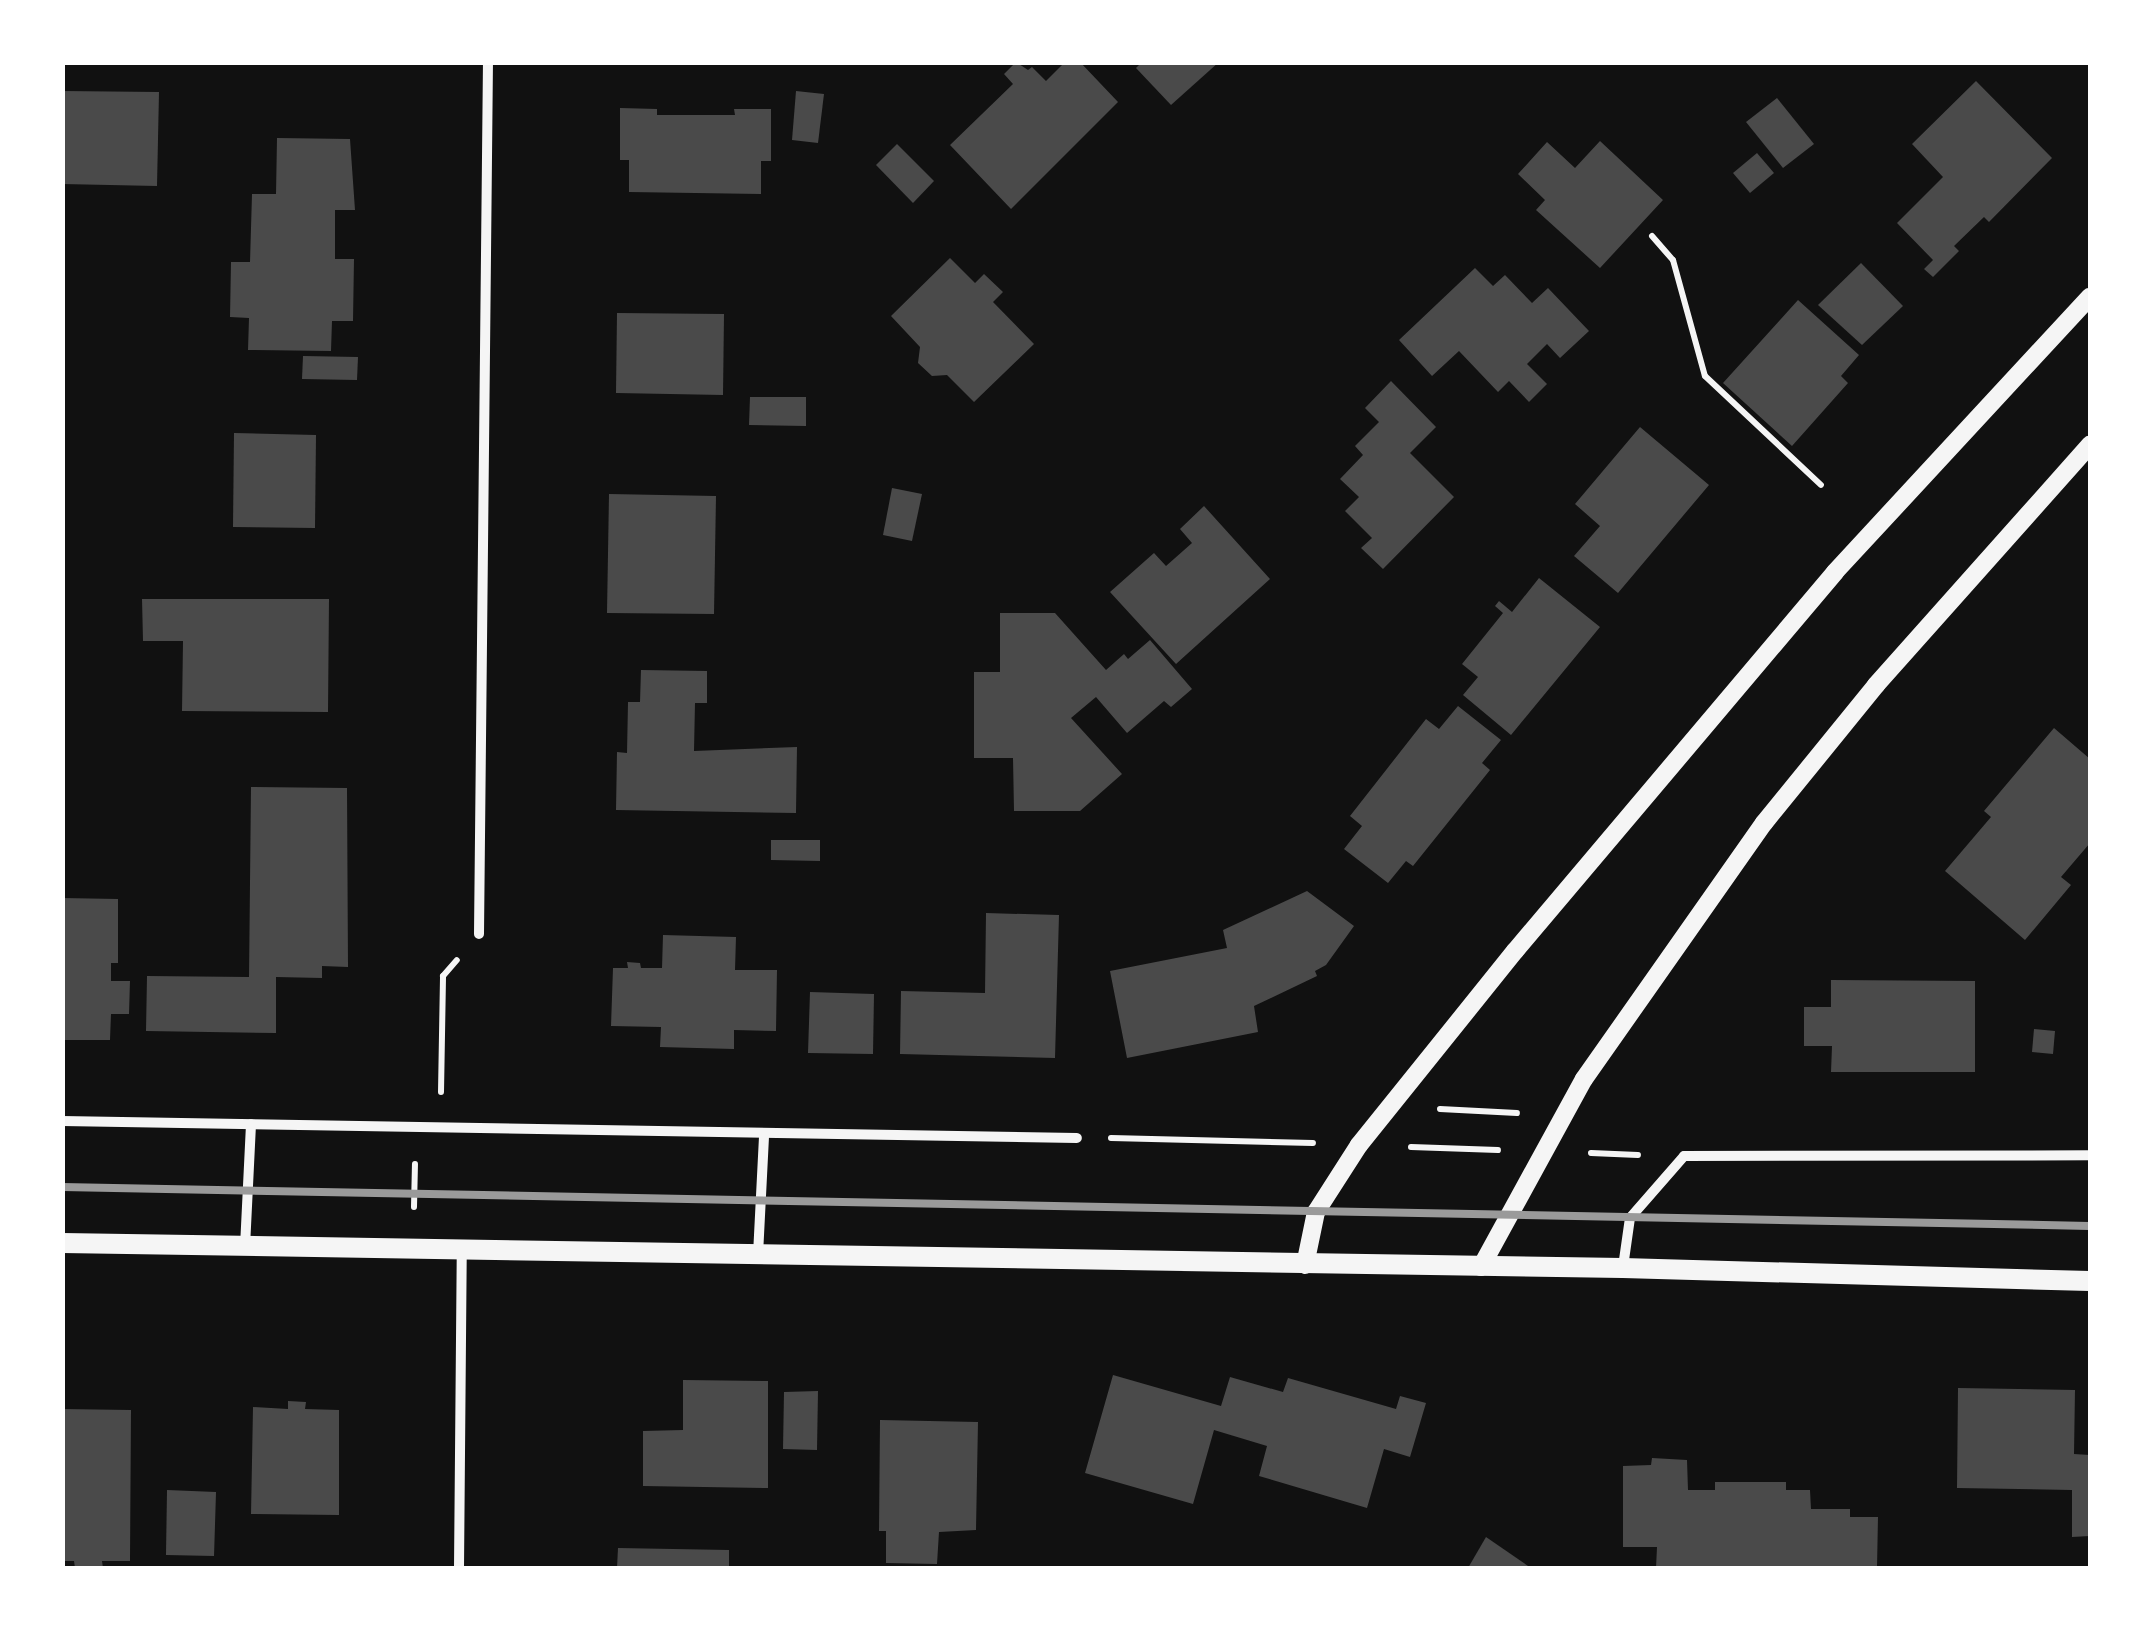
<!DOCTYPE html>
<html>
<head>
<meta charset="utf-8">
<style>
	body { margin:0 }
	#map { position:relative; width:2153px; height:1631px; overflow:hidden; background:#111; font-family:"Fira Sans",sans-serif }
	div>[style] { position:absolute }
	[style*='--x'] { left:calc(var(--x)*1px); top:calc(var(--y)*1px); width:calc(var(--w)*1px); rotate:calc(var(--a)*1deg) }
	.building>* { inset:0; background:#4a4a4a }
	.path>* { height:6px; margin:-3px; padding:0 3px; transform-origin:3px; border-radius:3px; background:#f5f5f5 }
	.minor>* { height:10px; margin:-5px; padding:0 5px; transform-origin:5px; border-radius:5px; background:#f5f5f5 }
	.tertiary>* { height:18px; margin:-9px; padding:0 9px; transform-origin:9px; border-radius:9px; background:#f5f5f5 }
	.secondary>* { height:20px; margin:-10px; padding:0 10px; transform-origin:10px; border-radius:10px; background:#f5f5f5 }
	.rail>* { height:8px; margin:-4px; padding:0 4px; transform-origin:4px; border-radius:4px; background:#9a9a9a }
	span { translate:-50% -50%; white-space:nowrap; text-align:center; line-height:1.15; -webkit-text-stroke:8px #fff; paint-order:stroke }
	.frame { position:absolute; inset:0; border:65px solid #fff; pointer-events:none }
</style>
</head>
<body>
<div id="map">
	<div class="building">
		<i style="clip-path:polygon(1016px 62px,1028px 70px,1032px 67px,1046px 81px,1065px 62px,1080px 62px,1118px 102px,1011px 209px,950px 145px,1013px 84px,1004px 74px)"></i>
		<i style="clip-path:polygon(1142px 62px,1219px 62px,1171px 105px,1136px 68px)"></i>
		<i style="clip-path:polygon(1976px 81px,2052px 158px,1989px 222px,1984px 217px,1954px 246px,1959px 251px,1933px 277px,1924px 269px,1933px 260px,1897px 223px,1943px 177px,1912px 144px)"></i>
		<i style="clip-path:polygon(62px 91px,159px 92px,157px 186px,62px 184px)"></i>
		<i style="clip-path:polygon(796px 91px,824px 94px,818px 143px,792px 140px)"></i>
		<i style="clip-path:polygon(1777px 98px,1814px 144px,1783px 168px,1746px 122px)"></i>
		<i style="clip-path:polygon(620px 108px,657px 109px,657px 115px,735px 115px,734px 109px,771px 109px,771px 161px,761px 161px,761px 194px,629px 192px,629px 160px,620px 160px)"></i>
		<i style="clip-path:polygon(277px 138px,350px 139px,355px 210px,335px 210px,335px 259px,354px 259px,353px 321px,332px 321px,331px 351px,248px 350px,249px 318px,230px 317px,231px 262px,250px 262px,252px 194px,276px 194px)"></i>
		<i style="clip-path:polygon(1600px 141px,1663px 200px,1600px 268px,1536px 210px,1545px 200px,1518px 174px,1547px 142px,1575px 168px)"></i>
		<i style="clip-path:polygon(897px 144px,934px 181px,913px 203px,876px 165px)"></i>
		<i style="clip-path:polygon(1757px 153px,1774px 173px,1750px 193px,1733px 173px)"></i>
		<i style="clip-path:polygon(950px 258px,975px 283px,984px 274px,1003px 292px,993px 302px,1034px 344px,974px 402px,947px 375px,932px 376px,918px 363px,920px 347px,891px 316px)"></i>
		<i style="clip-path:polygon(1861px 263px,1903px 306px,1862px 345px,1818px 305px)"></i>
		<i style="clip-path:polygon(1475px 268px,1493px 286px,1505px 275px,1532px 303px,1548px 288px,1589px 331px,1560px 358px,1547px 344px,1527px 364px,1547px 384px,1529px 402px,1509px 381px,1498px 392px,1459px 351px,1432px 376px,1399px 340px)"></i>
		<i style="clip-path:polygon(1798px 300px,1859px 355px,1841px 376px,1848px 383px,1792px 446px,1723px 383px)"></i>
		<i style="clip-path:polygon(617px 313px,724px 314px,723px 395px,616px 393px)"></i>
		<i style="clip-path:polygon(303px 356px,358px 357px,357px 380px,302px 379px)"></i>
		<i style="clip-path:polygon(1391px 381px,1436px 427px,1410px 453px,1454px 497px,1383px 569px,1361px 548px,1372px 538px,1345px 511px,1359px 497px,1340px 479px,1363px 455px,1355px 446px,1379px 422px,1365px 408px)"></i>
		<i style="clip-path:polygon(750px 397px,806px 397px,806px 426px,749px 425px)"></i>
		<i style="clip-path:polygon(1640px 427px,1709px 485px,1618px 593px,1574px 556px,1600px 526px,1575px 504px)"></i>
		<i style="clip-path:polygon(234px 433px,316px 435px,315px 528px,233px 527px)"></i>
		<i style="clip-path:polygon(892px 488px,922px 494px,912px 541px,883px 535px)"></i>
		<i style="clip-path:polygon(609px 494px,716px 496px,714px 614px,607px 613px)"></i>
		<i style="clip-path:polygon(1204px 506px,1270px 579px,1176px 664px,1110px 592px,1154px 553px,1166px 566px,1192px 543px,1180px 529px)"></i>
		<i style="clip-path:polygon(1539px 578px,1600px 627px,1511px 735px,1463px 695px,1478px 677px,1462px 664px,1503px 613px,1495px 606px,1499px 601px,1512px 612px)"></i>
		<i style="clip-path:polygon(142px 599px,329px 599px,328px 712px,182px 711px,183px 641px,143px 641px)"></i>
		<i style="clip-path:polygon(1000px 613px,1055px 613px,1106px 670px,1124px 654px,1128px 659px,1150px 640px,1192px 689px,1171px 707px,1164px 701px,1127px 733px,1096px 697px,1071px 718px,1122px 774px,1080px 811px,1014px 811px,1013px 758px,974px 758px,974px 672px,1000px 672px)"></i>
		<i style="clip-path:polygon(641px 670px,707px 671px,707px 703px,695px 703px,694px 751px,797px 747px,796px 813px,616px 810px,617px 752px,627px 753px,628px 702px,640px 702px)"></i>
		<i style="clip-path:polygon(1458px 706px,1501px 740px,1482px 763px,1490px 770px,1413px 866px,1406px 861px,1388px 883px,1344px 849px,1362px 826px,1350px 816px,1426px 719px,1439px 729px)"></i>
		<i style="clip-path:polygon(2054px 728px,2090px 759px,2090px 843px,2061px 877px,2071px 885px,2025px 940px,1945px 871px,1991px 817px,1984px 811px)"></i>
		<i style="clip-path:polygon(251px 787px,347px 788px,348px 967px,322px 966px,322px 978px,276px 977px,276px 1033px,146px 1031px,147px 976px,249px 977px)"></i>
		<i style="clip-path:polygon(771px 840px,820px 840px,820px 861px,771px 860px)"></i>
		<i style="clip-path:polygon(1307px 891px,1354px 926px,1326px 965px,1315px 971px,1317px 976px,1254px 1006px,1258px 1032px,1127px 1058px,1110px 971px,1227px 948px,1223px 930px)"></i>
		<i style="clip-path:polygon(62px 898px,118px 899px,118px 963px,111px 963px,111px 981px,130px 981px,129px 1014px,111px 1014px,110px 1040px,62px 1040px)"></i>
		<i style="clip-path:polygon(986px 913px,1059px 915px,1055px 1058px,900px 1054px,901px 991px,985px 993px)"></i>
		<i style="clip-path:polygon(663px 935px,736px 937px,735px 970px,777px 970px,776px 1031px,734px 1030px,734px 1049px,660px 1047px,661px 1027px,611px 1026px,613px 968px,628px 968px,627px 962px,640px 963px,641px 968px,662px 968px)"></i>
		<i style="clip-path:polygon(1831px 980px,1975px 981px,1975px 1072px,1831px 1072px,1832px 1046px,1804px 1046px,1804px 1007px,1831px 1007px)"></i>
		<i style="clip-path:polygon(810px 992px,874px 994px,873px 1054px,808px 1053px)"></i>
		<i style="clip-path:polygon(2034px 1029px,2055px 1031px,2053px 1054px,2032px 1052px)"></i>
		<i style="clip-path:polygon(1113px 1375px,1221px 1406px,1230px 1377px,1283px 1392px,1288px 1378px,1396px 1409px,1400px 1396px,1426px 1403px,1410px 1457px,1384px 1449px,1367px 1508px,1259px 1476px,1267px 1446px,1214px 1430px,1193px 1504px,1085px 1473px)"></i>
		<i style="clip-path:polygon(683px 1380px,768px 1381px,768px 1488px,643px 1486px,643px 1431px,683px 1430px)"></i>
		<i style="clip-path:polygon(1958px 1388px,2075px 1390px,2074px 1454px,2090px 1455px,2090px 1536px,2072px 1537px,2072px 1490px,1957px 1488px)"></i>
		<i style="clip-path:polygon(818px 1391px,817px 1450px,783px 1449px,784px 1392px)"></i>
		<i style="clip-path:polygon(288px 1401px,306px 1402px,305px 1409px,339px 1410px,339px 1515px,251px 1514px,253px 1407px,288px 1409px)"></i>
		<i style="clip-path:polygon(62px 1409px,131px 1410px,130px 1561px,102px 1561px,103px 1568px,75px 1568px,74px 1561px,62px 1561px)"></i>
		<i style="clip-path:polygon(880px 1420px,978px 1422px,976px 1530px,939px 1532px,937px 1564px,886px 1563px,886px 1531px,879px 1531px)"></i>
		<i style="clip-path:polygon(1652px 1458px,1687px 1460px,1688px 1490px,1715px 1490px,1715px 1482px,1786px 1482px,1786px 1490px,1810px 1490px,1811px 1509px,1850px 1509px,1850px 1517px,1878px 1517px,1877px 1568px,1656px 1568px,1657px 1547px,1623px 1547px,1623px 1466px,1651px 1465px)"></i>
		<i style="clip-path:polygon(167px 1490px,216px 1492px,214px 1556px,166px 1555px)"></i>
		<i style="clip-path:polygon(1486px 1537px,1531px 1568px,1468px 1568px)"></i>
		<i style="clip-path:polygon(618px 1548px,729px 1550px,729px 1568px,617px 1568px)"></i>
	</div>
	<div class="path">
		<i style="--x:1652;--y:236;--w:32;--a:49"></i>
		<i style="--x:1673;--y:260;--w:120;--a:74.6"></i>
		<i style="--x:1705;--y:376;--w:159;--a:43.2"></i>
		<i style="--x:441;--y:1092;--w:116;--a:-89"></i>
		<i style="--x:443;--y:976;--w:21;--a:-49"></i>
		<i style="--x:1440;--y:1109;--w:77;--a:3"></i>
		<i style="--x:1111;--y:1138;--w:202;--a:1.4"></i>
		<i style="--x:1411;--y:1147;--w:87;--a:2"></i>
		<i style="--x:1591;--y:1153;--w:47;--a:2.4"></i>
		<i style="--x:414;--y:1207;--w:43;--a:-88.7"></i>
	</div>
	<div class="minor">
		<i style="--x:479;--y:934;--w:872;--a:-89.41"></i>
		<i style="--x:62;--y:1121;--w:1015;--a:0.96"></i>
		<i style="--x:245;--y:1247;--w:123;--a:-87.2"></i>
		<i style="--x:758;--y:1255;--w:119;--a:-87.1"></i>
		<i style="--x:1623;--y:1267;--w:49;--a:-81.9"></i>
		<i style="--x:1630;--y:1218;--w:82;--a:-48.9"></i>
		<i style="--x:1684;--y:1156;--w:406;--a:-0.1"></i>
		<i style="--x:459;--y:1568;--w:317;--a:-89.5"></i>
	</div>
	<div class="tertiary">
		<i style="--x:1305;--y:1265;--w:54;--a:-78.3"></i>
		<i style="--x:1316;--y:1212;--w:80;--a:-57.3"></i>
		<i style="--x:1359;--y:1145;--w:249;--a:-51.2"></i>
		<i style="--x:1515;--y:951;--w:496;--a:-49.8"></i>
		<i style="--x:1835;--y:572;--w:375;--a:-47.2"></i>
		<i style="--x:1481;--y:1267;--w:214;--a:-61.3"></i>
		<i style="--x:1584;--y:1079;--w:313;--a:-54.9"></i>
		<i style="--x:1764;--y:823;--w:178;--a:-50.9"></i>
		<i style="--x:1876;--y:685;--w:322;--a:-48.3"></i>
	</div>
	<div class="secondary">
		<i style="--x:62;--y:1243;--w:1561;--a:0.92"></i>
		<i style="--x:1623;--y:1268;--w:467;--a:1.6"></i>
	</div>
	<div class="rail">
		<i style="--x:62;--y:1187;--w:2028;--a:1.1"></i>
	</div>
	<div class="frame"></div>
</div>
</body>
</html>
